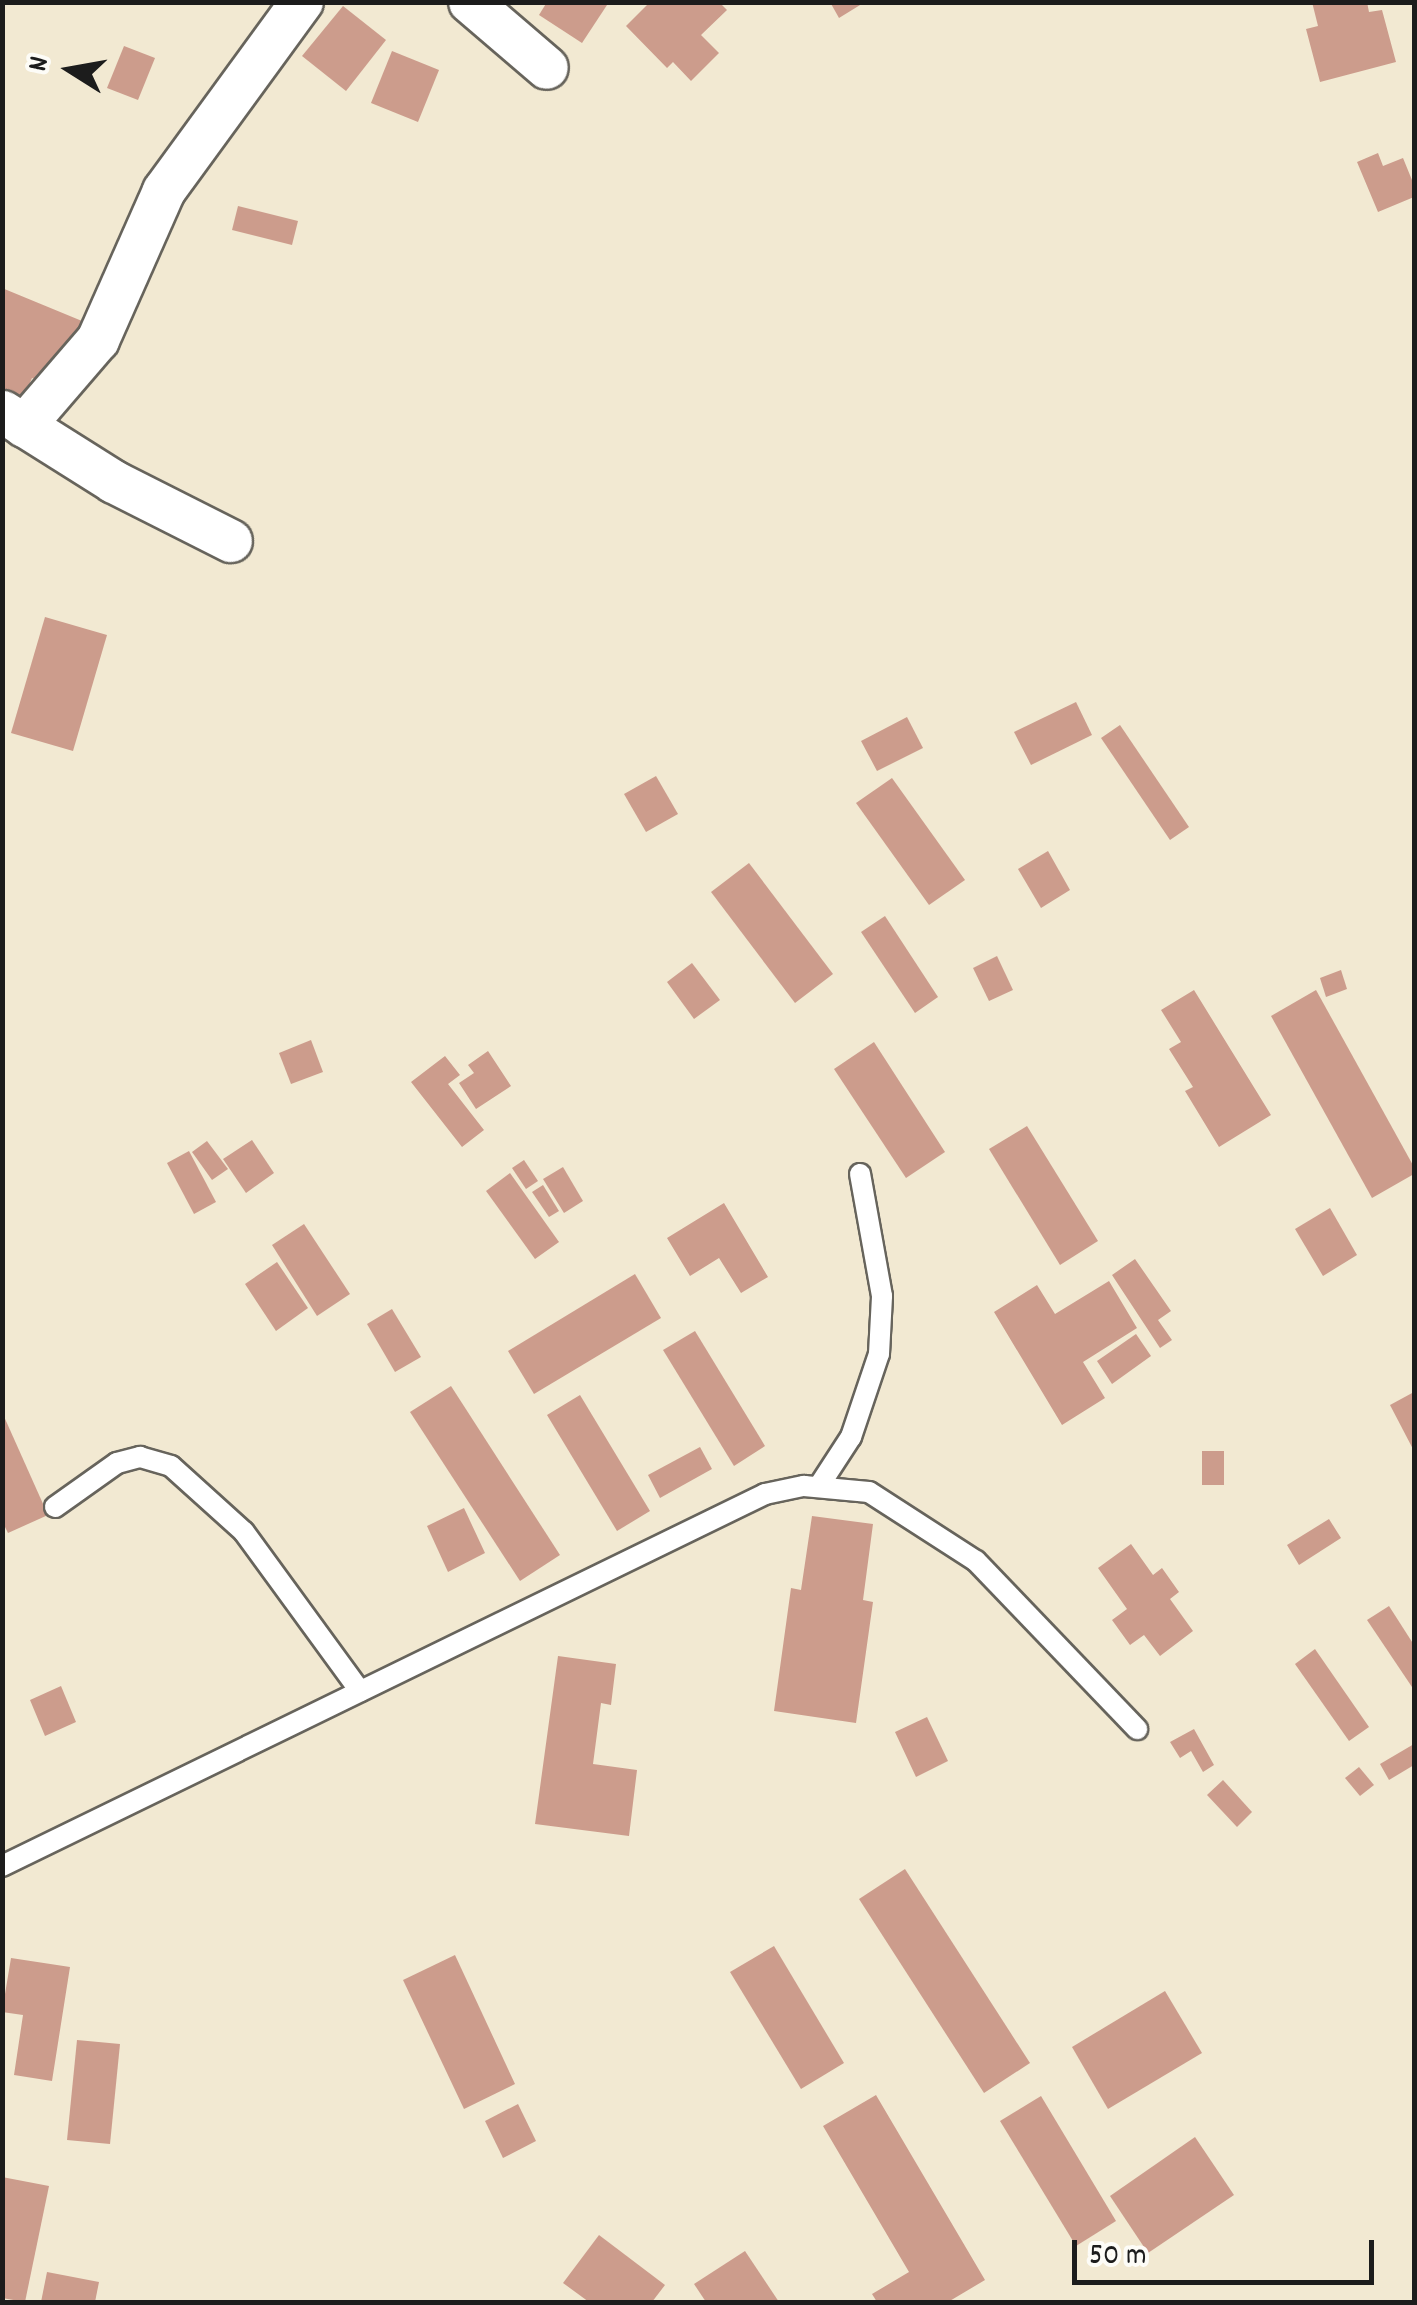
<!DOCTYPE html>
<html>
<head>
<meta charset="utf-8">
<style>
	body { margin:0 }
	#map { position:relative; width:1417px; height:2305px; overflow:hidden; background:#f2e9d2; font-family:Dekko,sans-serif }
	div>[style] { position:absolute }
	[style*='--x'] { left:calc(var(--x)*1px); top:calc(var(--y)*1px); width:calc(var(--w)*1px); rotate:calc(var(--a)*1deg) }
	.building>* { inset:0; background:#cc9c8c }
	.roads { filter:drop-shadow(2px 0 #67645c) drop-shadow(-2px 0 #67645c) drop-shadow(0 2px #67645c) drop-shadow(0 -2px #67645c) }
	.lane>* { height:20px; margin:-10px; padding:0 10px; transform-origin:10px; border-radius:10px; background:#fff }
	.street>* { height:42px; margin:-21px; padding:0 21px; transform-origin:21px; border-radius:21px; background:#fff }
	span { translate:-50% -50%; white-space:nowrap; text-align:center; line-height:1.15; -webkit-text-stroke:9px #fdfcf7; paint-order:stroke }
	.frame { position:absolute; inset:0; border:5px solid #1c1c1c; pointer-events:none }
	.north { position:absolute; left:20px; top:20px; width:100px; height:100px; -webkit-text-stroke:8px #fdfcf7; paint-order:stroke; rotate:281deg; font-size:28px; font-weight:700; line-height:40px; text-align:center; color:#1c1c1c }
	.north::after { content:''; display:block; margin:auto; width:35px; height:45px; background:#1c1c1c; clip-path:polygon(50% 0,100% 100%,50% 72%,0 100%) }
	.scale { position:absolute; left:1072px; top:2240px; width:302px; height:45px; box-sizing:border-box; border:5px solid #1c1c1c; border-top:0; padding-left:12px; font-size:30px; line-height:35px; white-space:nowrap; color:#1c1c1c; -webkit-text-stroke:8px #fdfcf7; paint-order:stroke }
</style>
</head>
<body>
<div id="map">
	<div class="building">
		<i style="clip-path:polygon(547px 2px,609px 2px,582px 43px,539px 15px)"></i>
		<i style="clip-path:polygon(650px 2px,719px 2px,727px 10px,701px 35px,719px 53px,691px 81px,673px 62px,667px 68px,626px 26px)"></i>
		<i style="clip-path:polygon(830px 2px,865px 2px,839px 18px)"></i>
		<i style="clip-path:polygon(1312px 2px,1367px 2px,1369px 12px,1382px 10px,1396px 62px,1320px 82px,1306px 29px,1318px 26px)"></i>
		<i style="clip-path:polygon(343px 6px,386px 40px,346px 91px,302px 56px)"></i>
		<i style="clip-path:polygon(124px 46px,155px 58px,138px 100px,107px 88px)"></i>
		<i style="clip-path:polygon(392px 51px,439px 70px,418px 122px,371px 103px)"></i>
		<i style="clip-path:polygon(1378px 153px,1383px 166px,1403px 158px,1414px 185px,1414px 197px,1378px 212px,1357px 162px)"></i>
		<i style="clip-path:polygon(238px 206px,298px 221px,292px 245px,232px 230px)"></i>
		<i style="clip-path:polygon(2px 288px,82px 321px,54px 387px,32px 378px,23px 399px,2px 391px)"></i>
		<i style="clip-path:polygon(45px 617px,107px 635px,73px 751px,11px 733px)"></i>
		<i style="clip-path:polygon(1076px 702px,1092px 735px,1031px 765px,1014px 732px)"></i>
		<i style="clip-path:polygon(907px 717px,923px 748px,877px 771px,861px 741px)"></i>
		<i style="clip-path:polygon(1120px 725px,1189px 827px,1170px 840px,1101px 738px)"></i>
		<i style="clip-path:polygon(656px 776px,678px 814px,646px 832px,624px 794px)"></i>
		<i style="clip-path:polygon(892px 778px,965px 880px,929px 905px,856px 803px)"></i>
		<i style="clip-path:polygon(1048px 851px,1070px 890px,1041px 908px,1018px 869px)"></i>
		<i style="clip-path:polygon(749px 863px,833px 974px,795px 1003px,711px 892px)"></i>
		<i style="clip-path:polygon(885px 916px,938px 997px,915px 1013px,861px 932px)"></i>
		<i style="clip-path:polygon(997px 956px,1013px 990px,989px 1001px,973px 968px)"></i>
		<i style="clip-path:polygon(692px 963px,720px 1000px,694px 1019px,667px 982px)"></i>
		<i style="clip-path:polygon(1341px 970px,1347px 989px,1326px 997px,1320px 978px)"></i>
		<i style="clip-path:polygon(1194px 990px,1271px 1115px,1219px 1147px,1185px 1091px,1193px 1087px,1169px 1049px,1181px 1042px,1161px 1010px)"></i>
		<i style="clip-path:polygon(1316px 990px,1414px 1167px,1414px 1174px,1372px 1198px,1271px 1016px)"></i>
		<i style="clip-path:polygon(311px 1040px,323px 1072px,291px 1084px,279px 1053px)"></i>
		<i style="clip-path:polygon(874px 1042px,945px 1152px,906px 1178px,834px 1069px)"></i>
		<i style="clip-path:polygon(488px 1051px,511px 1086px,476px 1109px,459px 1083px,474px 1073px,468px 1065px)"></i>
		<i style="clip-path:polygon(445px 1056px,460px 1075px,448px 1084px,484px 1130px,462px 1147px,411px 1082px)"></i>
		<i style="clip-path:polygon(1027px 1126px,1098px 1241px,1060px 1265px,989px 1149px)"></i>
		<i style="clip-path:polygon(252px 1140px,274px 1173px,246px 1193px,223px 1159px)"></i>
		<i style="clip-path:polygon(207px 1141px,228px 1169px,212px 1180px,192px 1152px)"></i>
		<i style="clip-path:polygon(189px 1151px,216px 1202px,194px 1214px,167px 1163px)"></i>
		<i style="clip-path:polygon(524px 1160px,538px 1181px,526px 1189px,512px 1168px)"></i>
		<i style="clip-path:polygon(563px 1167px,583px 1201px,564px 1213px,543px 1179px)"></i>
		<i style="clip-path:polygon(510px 1173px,559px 1242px,535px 1259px,486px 1191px)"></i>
		<i style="clip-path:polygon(543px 1185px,559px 1211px,549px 1217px,532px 1192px)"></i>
		<i style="clip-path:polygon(724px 1203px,768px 1277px,741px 1293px,719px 1258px,690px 1276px,667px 1238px)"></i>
		<i style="clip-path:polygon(1330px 1208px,1357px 1255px,1323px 1276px,1295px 1229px)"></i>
		<i style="clip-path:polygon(304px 1224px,350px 1294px,317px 1316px,272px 1245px)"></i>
		<i style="clip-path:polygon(1135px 1259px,1171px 1311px,1158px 1320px,1172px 1340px,1160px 1348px,1112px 1275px)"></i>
		<i style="clip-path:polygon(277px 1262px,308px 1308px,276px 1331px,245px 1284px)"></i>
		<i style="clip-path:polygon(635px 1274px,661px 1318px,534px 1394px,508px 1351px)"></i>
		<i style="clip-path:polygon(1109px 1281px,1137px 1328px,1083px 1362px,1105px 1398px,1062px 1425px,994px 1312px,1037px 1285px,1055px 1314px)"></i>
		<i style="clip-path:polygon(392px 1309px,421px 1357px,395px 1372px,367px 1324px)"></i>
		<i style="clip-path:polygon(695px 1331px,765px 1446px,734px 1466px,663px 1350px)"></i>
		<i style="clip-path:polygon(1136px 1334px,1151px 1356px,1112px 1384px,1097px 1361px)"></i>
		<i style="clip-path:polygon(451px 1386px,560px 1555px,520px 1581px,410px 1412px)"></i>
		<i style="clip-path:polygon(1414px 1392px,1414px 1451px,1390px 1405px)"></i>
		<i style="clip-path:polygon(580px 1395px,650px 1511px,617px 1531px,547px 1415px)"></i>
		<i style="clip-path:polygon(2px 1412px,48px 1515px,8px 1533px,2px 1521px)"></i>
		<i style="clip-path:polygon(700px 1447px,712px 1469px,660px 1498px,648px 1475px)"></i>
		<i style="clip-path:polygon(1202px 1451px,1224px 1451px,1224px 1485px,1202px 1485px)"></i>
		<i style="clip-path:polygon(464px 1508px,485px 1553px,448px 1572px,427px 1526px)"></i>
		<i style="clip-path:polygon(812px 1516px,873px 1524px,863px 1600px,873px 1602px,856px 1723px,774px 1711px,791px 1588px,801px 1590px)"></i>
		<i style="clip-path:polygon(1329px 1519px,1341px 1538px,1299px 1565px,1287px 1545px)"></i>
		<i style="clip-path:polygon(1131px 1544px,1153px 1575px,1162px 1568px,1179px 1592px,1170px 1599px,1193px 1631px,1160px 1656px,1144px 1635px,1130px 1645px,1112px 1620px,1127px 1609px,1098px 1568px)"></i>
		<i style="clip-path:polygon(1389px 1606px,1414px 1645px,1414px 1690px,1367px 1620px)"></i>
		<i style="clip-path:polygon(1315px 1649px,1369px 1727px,1349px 1741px,1295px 1664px)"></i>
		<i style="clip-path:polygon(558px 1656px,616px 1664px,611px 1705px,601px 1703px,593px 1764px,637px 1770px,629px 1836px,535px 1824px)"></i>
		<i style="clip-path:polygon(61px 1686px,76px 1722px,45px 1736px,30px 1700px)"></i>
		<i style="clip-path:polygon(927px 1717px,948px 1761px,916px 1777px,895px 1732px)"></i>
		<i style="clip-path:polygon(1194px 1729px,1214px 1765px,1203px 1772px,1191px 1751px,1180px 1758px,1170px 1742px)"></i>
		<i style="clip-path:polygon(1414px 1744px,1414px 1765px,1389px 1780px,1380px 1764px)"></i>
		<i style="clip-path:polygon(1359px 1767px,1374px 1785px,1360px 1796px,1345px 1778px)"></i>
		<i style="clip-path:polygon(1223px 1780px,1252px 1812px,1237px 1827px,1207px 1795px)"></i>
		<i style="clip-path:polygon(905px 1869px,1030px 2063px,984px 2093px,859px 1899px)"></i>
		<i style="clip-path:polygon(774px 1946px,844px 2063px,801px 2089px,730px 1972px)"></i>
		<i style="clip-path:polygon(455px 1955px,515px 2084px,464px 2109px,403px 1980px)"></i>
		<i style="clip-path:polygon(11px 1958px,70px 1967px,52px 2081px,14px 2075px,23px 2015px,2px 2012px)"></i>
		<i style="clip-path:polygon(1165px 1991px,1202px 2053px,1108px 2109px,1072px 2047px)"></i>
		<i style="clip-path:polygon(77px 2040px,120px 2044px,110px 2144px,67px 2140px)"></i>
		<i style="clip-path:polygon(876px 2095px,985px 2280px,948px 2302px,877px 2302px,872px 2294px,909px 2272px,823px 2126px)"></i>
		<i style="clip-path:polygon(1041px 2096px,1116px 2221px,1076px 2246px,1000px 2121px)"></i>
		<i style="clip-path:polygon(518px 2104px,536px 2141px,503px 2158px,485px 2121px)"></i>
		<i style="clip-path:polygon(1195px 2137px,1234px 2195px,1148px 2253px,1110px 2196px)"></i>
		<i style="clip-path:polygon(2px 2177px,49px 2186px,25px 2302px,2px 2298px)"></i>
		<i style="clip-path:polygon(599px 2235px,665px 2285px,652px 2302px,589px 2302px,563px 2283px)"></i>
		<i style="clip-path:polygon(745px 2251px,779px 2302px,706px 2302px,694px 2284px)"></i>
		<i style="clip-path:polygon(47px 2272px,99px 2282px,95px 2302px,41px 2302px)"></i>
	</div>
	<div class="roads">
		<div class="lane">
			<i style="--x:819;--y:1486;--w:59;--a:-56.9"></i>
			<i style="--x:851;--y:1437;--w:88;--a:-71.4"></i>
			<i style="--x:879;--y:1354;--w:58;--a:-87"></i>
			<i style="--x:882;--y:1296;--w:124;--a:-100.2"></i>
			<i style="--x:55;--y:1507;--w:76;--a:-35.4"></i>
			<i style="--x:117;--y:1463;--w:24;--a:-15"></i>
			<i style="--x:140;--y:1457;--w:32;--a:16"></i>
			<i style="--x:171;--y:1466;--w:98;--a:42.1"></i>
			<i style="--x:244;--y:1532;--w:197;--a:53.9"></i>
			<i style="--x:2;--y:1866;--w:849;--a:-25.99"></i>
			<i style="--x:765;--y:1494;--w:40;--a:-12"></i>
			<i style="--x:804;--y:1486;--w:65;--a:5.3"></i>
			<i style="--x:869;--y:1492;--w:127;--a:32.8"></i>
			<i style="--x:976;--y:1561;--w:233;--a:46.2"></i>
		</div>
		<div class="street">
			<i style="--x:470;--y:2;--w:101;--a:40.6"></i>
			<i style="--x:3;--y:412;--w:131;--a:32.2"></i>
			<i style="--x:114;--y:482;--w:131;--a:26.8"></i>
			<i style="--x:24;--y:426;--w:113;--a:-49.3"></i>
			<i style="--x:98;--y:340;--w:163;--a:-66.1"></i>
			<i style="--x:164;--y:191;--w:234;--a:-53.9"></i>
		</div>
	</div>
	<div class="frame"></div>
	<div class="north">N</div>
	<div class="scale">50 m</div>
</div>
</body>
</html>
